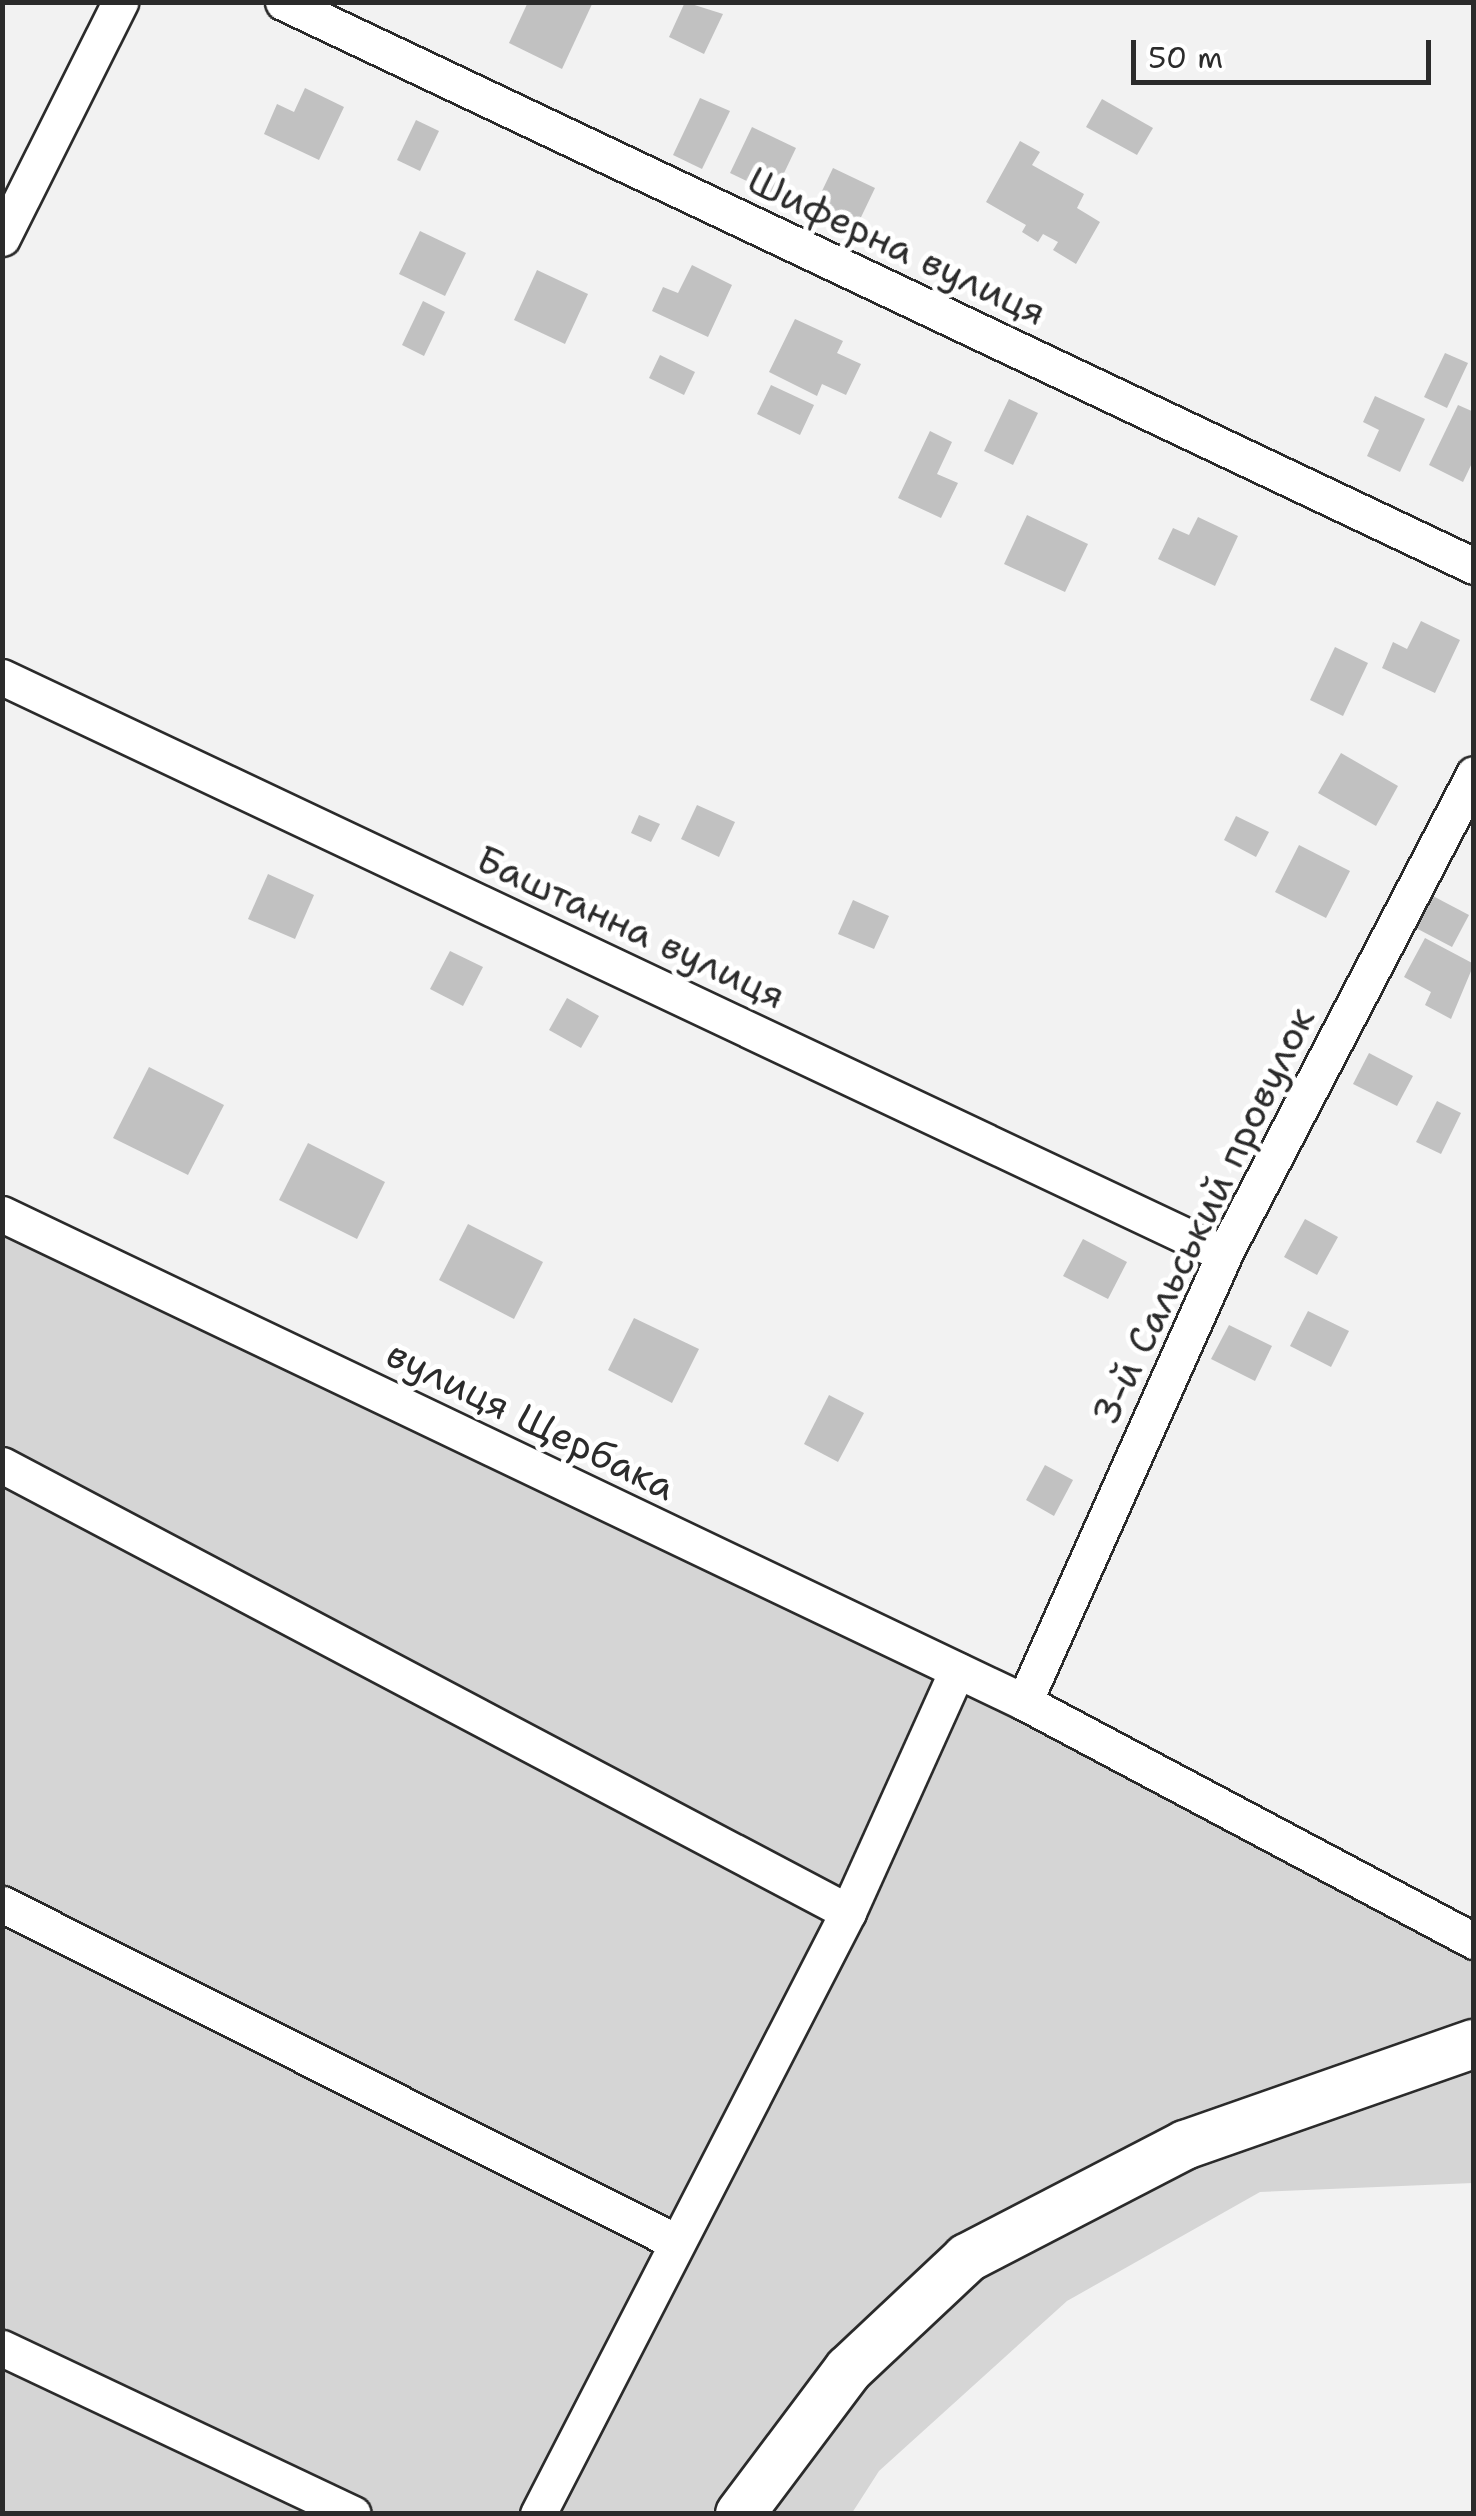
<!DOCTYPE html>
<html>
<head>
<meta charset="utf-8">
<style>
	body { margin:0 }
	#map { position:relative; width:1476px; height:2516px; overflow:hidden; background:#f2f2f2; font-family:"Shantell Sans",sans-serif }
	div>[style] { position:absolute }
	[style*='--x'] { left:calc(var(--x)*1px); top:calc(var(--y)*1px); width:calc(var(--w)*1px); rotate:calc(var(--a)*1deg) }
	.green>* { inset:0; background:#d5d5d5 }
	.building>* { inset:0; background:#c1c1c1 }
	.roads { filter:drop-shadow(2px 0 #2b2b2b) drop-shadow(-2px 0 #2b2b2b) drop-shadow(0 2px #2b2b2b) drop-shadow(0 -2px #2b2b2b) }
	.street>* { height:35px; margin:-17.5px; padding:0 17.5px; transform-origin:17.5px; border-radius:17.5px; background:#fff }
	.secondary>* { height:48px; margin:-24px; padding:0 24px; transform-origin:24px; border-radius:24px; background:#fff }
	span { translate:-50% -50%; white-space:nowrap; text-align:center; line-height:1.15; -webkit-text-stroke:10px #fff; paint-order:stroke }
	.street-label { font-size:38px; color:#2b2b2b }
	.frame { position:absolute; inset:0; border:5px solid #2b2b2b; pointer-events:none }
	.scale { position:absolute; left:1131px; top:40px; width:300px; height:45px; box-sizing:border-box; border:5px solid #2b2b2b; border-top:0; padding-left:12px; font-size:30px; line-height:35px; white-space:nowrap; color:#2b2b2b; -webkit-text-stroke:8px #fff; paint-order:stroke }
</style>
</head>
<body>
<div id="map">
	<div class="green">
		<i style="clip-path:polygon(2px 1214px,1473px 1941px,1473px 2183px,1260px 2192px,1067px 2301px,879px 2471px,852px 2513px,3px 2513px)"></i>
	</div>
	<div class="building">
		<i style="clip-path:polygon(528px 2px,593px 2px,562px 69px,509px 43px)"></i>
		<i style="clip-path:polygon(685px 2px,723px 14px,704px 54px,669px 37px)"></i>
		<i style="clip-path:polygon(305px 88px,344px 107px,319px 160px,264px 134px,277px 104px,294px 112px)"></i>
		<i style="clip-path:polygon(700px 98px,730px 111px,702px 169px,673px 155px)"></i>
		<i style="clip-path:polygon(1102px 99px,1153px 128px,1137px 155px,1086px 127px)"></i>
		<i style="clip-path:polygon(416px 120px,439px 131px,420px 171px,397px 160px)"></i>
		<i style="clip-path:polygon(752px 127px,796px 148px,774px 194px,730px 173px)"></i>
		<i style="clip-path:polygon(1020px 141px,1040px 152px,1032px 165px,1084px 194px,1077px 208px,1100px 222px,1076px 264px,1053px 250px,1058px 242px,1043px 234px,1038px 242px,1022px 232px,1026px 225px,986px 202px)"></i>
		<i style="clip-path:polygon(833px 168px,875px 188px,852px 236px,810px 216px)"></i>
		<i style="clip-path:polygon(420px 231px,466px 253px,445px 296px,399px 274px)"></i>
		<i style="clip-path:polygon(692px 265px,732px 285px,708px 337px,652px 311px,663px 287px,678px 293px)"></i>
		<i style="clip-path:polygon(537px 270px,588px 294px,565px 344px,514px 320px)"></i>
		<i style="clip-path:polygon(423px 301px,445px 312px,424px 356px,402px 345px)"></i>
		<i style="clip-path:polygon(795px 319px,843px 341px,837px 353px,861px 364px,846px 395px,822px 384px,817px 396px,769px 372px)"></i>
		<i style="clip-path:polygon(1445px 353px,1468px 363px,1447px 408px,1424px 397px)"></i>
		<i style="clip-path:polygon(660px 355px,695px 372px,684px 395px,649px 378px)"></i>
		<i style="clip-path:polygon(771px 385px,814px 405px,800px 435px,757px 414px)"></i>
		<i style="clip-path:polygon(1375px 396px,1425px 419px,1400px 472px,1367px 456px,1379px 430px,1363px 422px)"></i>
		<i style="clip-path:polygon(1009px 399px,1038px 413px,1013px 465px,984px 451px)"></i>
		<i style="clip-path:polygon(1458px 405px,1474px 412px,1474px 459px,1463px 482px,1429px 465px)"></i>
		<i style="clip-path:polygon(930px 431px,952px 442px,937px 474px,958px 483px,941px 518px,898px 498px)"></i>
		<i style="clip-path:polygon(1027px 515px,1088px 544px,1065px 592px,1004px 564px)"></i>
		<i style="clip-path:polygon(1198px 517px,1238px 536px,1215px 586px,1158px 559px,1173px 528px,1189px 535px)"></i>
		<i style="clip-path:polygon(1421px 621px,1460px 640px,1435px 693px,1382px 668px,1393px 642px,1407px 649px)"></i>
		<i style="clip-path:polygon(1335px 647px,1368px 663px,1343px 716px,1310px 700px)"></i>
		<i style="clip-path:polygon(1341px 753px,1398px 786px,1376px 826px,1318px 793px)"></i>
		<i style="clip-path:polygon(697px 805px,735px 822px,719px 857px,681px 839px)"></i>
		<i style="clip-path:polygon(639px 815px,660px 824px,651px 842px,631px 833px)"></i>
		<i style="clip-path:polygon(1236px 816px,1269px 832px,1256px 857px,1224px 840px)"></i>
		<i style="clip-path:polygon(1299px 845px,1350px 871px,1326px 918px,1275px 892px)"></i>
		<i style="clip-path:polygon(268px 874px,314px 895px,295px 939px,248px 919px)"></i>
		<i style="clip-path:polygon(1431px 895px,1469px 915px,1452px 947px,1414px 927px)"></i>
		<i style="clip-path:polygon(853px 900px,889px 916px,874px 949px,838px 934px)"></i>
		<i style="clip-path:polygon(1425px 938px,1474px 964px,1451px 1019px,1425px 1005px,1431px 992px,1404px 977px)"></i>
		<i style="clip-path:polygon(450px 951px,483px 967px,463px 1006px,430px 989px)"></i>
		<i style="clip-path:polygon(567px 998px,599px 1016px,581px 1048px,549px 1030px)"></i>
		<i style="clip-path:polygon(1369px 1053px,1413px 1076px,1397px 1106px,1353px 1084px)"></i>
		<i style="clip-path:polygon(149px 1067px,224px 1105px,188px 1175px,113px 1138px)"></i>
		<i style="clip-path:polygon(1437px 1101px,1461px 1113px,1441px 1154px,1416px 1142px)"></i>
		<i style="clip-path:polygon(308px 1143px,385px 1182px,357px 1239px,279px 1200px)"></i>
		<i style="clip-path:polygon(1305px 1219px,1338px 1237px,1317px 1275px,1284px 1257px)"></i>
		<i style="clip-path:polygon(468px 1224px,543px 1262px,514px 1319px,439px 1280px)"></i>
		<i style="clip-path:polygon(1083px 1239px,1127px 1262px,1108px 1299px,1063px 1276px)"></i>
		<i style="clip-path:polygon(1308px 1311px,1349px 1331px,1331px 1367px,1290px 1346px)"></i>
		<i style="clip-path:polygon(634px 1318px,699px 1349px,672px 1403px,608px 1370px)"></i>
		<i style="clip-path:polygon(1229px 1325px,1272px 1346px,1255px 1381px,1211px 1359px)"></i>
		<i style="clip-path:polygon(829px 1395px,864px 1413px,838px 1462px,804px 1444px)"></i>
		<i style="clip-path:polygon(1045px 1465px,1073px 1480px,1054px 1516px,1026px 1500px)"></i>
	</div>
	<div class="roads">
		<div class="street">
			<i style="--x:283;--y:2;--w:1318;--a:25.34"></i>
			<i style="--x:2;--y:238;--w:264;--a:-63.4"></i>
			<i style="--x:2;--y:677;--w:1351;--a:25.28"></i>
			<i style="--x:2;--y:1214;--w:1133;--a:25.52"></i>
			<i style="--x:1024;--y:1702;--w:510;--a:27.97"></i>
			<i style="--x:2;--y:1465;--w:957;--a:27.85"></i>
			<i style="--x:1024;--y:1702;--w:491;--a:-65.9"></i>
			<i style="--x:1224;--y:1254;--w:541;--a:-62.49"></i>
			<i style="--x:2;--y:1904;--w:752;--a:26.63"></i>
			<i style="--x:2;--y:2348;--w:388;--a:25.3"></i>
			<i style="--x:538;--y:2514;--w:677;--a:-62.75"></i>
			<i style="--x:848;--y:1912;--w:265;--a:-65.7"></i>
		</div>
		<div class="secondary">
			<i style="--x:740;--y:2514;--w:181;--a:-53.1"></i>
			<i style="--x:849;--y:2369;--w:162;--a:-43.2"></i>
			<i style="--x:967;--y:2258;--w:246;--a:-27.4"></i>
			<i style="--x:1185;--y:2145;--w:306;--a:-19.3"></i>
		</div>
	</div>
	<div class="street-label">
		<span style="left:897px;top:246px;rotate:25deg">Шиферна вулиця</span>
		<span style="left:631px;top:927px;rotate:25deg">Баштанна вулиця</span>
		<span style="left:1203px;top:1216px;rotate:-64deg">3-й Сальський провулок</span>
		<span style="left:531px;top:1420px;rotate:26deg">вулиця Щербака</span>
	</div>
	<div class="frame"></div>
	<div class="scale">50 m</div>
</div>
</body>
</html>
